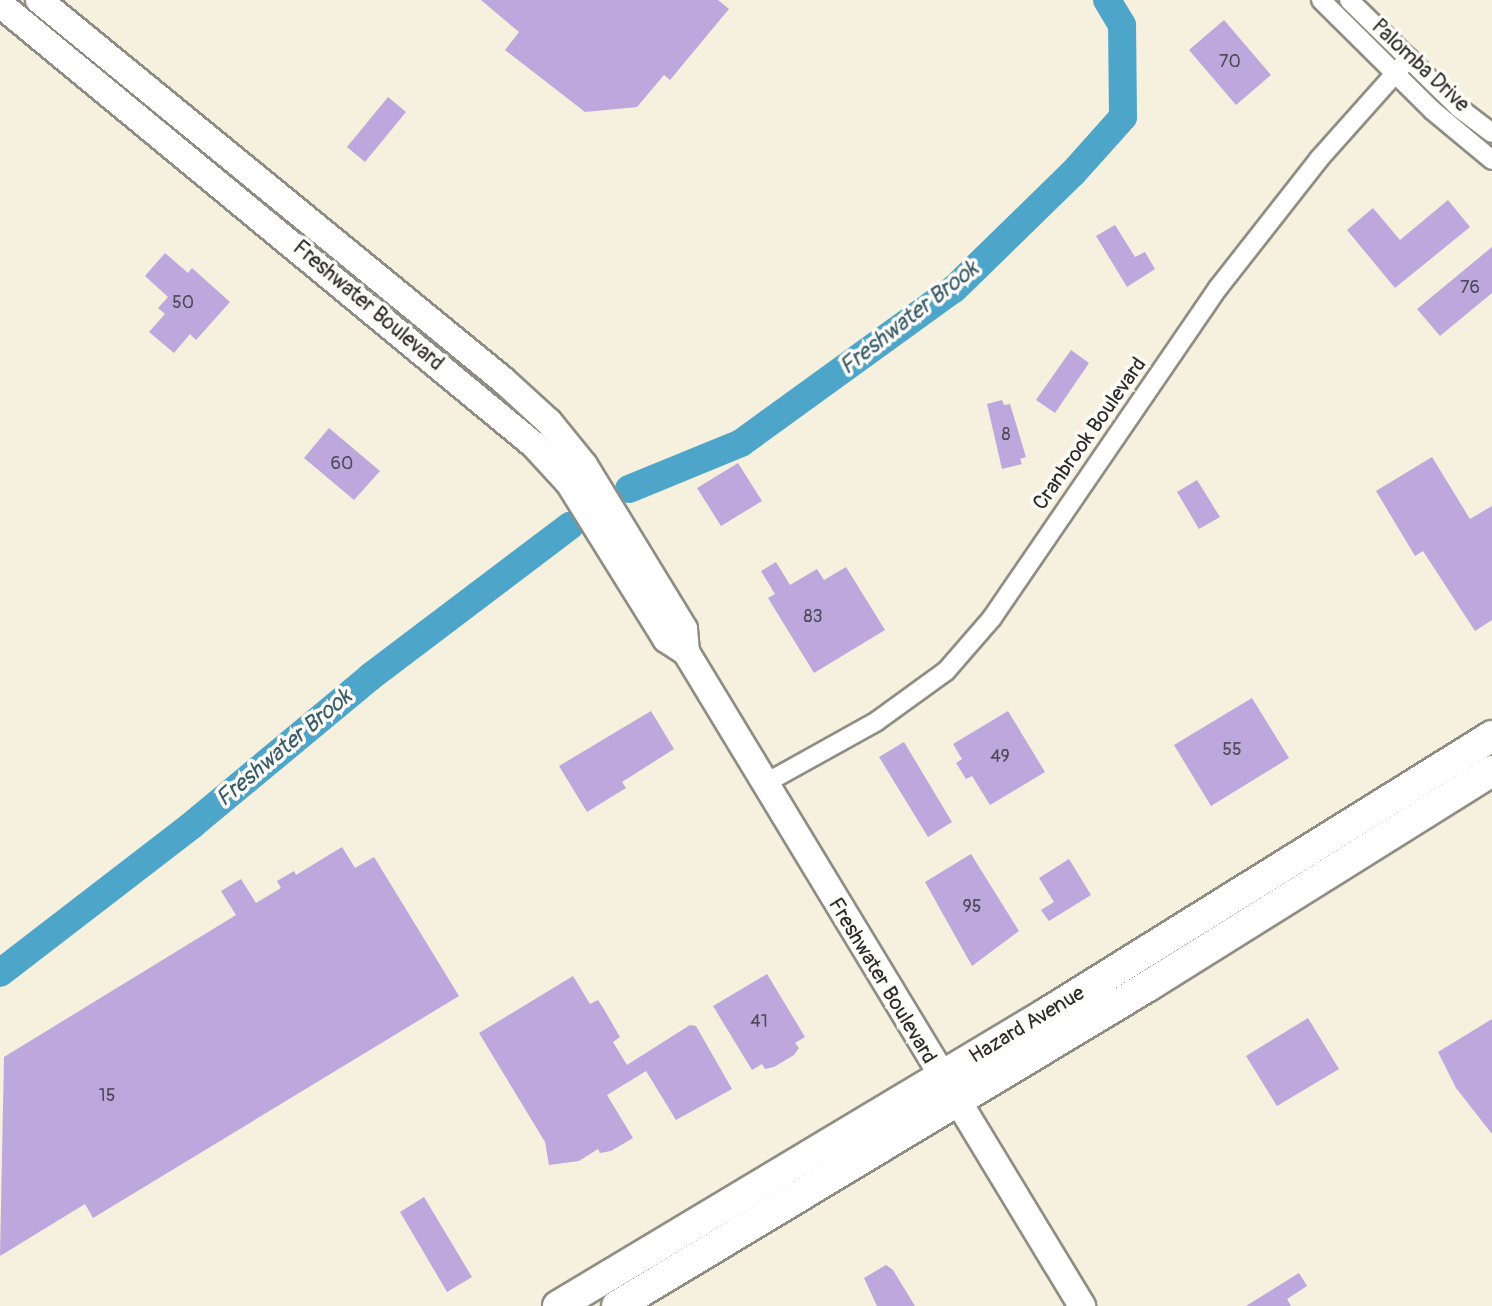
<!DOCTYPE html>
<html>
<head>
<meta charset="utf-8">
<style>
	body { margin:0 }
	#map { position:relative; width:1492px; height:1306px; overflow:hidden; background:#f6f0de; font-family:Pangolin,sans-serif }
	div>[style] { position:absolute }
	[style*='--x'] { left:calc(var(--x)*1px); top:calc(var(--y)*1px); width:calc(var(--w)*1px); rotate:calc(var(--a)*1deg) }
	.river>* { height:28px; margin:-14px; padding:0 14px; transform-origin:14px; border-radius:14px; background:#4ea5ca }
	.building>* { inset:0; background:#bda7dd }
	.roads { filter:drop-shadow(2px 0 #908e84) drop-shadow(-2px 0 #908e84) drop-shadow(0 2px #908e84) drop-shadow(0 -2px #908e84) }
	.street>* { height:18px; margin:-9px; padding:0 9px; transform-origin:9px; border-radius:9px; background:#fff }
	.secondary>* { height:26px; margin:-13px; padding:0 13px; transform-origin:13px; border-radius:13px; background:#fff }
	.primary>* { height:30px; margin:-15px; padding:0 15px; transform-origin:15px; border-radius:15px; background:#fff }
	span { translate:-50% -50%; white-space:nowrap; text-align:center; line-height:1.15; -webkit-text-stroke:7px #fdfcf7; paint-order:stroke }
	.number-label { font-size:18px; color:#504a58 }
	.number-label span { -webkit-text-stroke-width:0 }
	.street-label { font-size:21px; color:#2b2b2b }
	.water-label { font-size:23px; color:#395c6b; font-style:italic }
</style>
</head>
<body>
<div id="map">
	<div class="river">
		<i style="--x:629;--y:489;--w:121;--a:-22.3"></i>
		<i style="--x:741;--y:443;--w:263;--a:-35.9"></i>
		<i style="--x:954;--y:289;--w:166;--a:-44.3"></i>
		<i style="--x:1073;--y:173;--w:75;--a:-48.2"></i>
		<i style="--x:1123;--y:117;--w:92;--a:-90.6"></i>
		<i style="--x:1122;--y:25;--w:29;--a:-121"></i>
		<i style="--x:0;--y:973;--w:242;--a:-37.6"></i>
		<i style="--x:192;--y:825;--w:231;--a:-39.7"></i>
		<i style="--x:370;--y:677;--w:251;--a:-37.1"></i>
	</div>
	<div class="building">
		<i style="clip-path:polygon(481px 0,718px 0,729px 9px,670px 80px,664px 75px,637px 107px,585px 112px,505px 50px,519px 32px)"></i>
		<i style="clip-path:polygon(1224px 20px,1271px 75px,1236px 105px,1189px 50px)"></i>
		<i style="clip-path:polygon(388px 97px,406px 112px,365px 162px,347px 147px)"></i>
		<i style="clip-path:polygon(1448px 200px,1470px 227px,1395px 288px,1347px 230px,1373px 208px,1400px 240px)"></i>
		<i style="clip-path:polygon(1115px 225px,1135px 257px,1145px 252px,1155px 269px,1127px 287px,1096px 236px)"></i>
		<i style="clip-path:polygon(1492px 247px,1492px 293px,1440px 336px,1417px 309px)"></i>
		<i style="clip-path:polygon(165px 253px,188px 273px,192px 268px,230px 302px,196px 340px,190px 334px,174px 353px,149px 332px,165px 314px,158px 308px,168px 297px,145px 276px)"></i>
		<i style="clip-path:polygon(1071px 350px,1089px 363px,1055px 413px,1036px 400px)"></i>
		<i style="clip-path:polygon(1002px 400px,1004px 405px,1010px 404px,1026px 457px,1020px 459px,1022px 464px,1002px 469px,987px 404px)"></i>
		<i style="clip-path:polygon(329px 428px,380px 471px,354px 500px,304px 458px)"></i>
		<i style="clip-path:polygon(1432px 457px,1470px 519px,1492px 506px,1492px 620px,1475px 631px,1423px 551px,1415px 556px,1376px 491px)"></i>
		<i style="clip-path:polygon(738px 463px,762px 501px,721px 526px,697px 488px)"></i>
		<i style="clip-path:polygon(1197px 480px,1220px 517px,1199px 529px,1177px 492px)"></i>
		<i style="clip-path:polygon(776px 562px,790px 585px,817px 569px,824px 580px,846px 567px,885px 630px,814px 673px,768px 598px,775px 594px,761px 571px)"></i>
		<i style="clip-path:polygon(1252px 698px,1289px 758px,1211px 806px,1174px 745px)"></i>
		<i style="clip-path:polygon(651px 711px,674px 749px,622px 782px,626px 788px,587px 812px,559px 766px)"></i>
		<i style="clip-path:polygon(1008px 711px,1045px 772px,990px 805px,972px 776px,966px 779px,956px 763px,962px 759px,953px 744px)"></i>
		<i style="clip-path:polygon(904px 742px,952px 822px,928px 837px,879px 757px)"></i>
		<i style="clip-path:polygon(342px 847px,355px 868px,374px 857px,459px 996px,93px 1218px,85px 1204px,0 1256px,4px 1057px,236px 915px,221px 891px,241px 879px,256px 903px,281px 888px,277px 881px,294px 871px,296px 875px)"></i>
		<i style="clip-path:polygon(971px 854px,1019px 931px,972px 966px,925px 882px)"></i>
		<i style="clip-path:polygon(1069px 859px,1091px 895px,1049px 921px,1041px 910px,1054px 902px,1039px 878px)"></i>
		<i style="clip-path:polygon(767px 974px,805px 1037px,795px 1043px,799px 1048px,794px 1055px,774px 1067px,765px 1069px,762px 1064px,752px 1070px,713px 1006px)"></i>
		<i style="clip-path:polygon(573px 976px,590px 1004px,598px 1000px,605px 1011px,620px 1037px,613px 1042px,627px 1065px,690px 1025px,696px 1026px,732px 1089px,676px 1120px,646px 1071px,607px 1095px,633px 1138px,611px 1151px,600px 1153px,598px 1149px,579px 1161px,549px 1165px,545px 1142px,479px 1033px)"></i>
		<i style="clip-path:polygon(1308px 1018px,1339px 1069px,1277px 1106px,1246px 1056px)"></i>
		<i style="clip-path:polygon(1492px 1019px,1492px 1134px,1456px 1088px,1438px 1052px)"></i>
		<i style="clip-path:polygon(424px 1197px,472px 1277px,447px 1292px,400px 1212px)"></i>
		<i style="clip-path:polygon(886px 1265px,893px 1270px,915px 1306px,877px 1306px,864px 1278px)"></i>
		<i style="clip-path:polygon(1299px 1273px,1307px 1286px,1287px 1299px,1291px 1306px,1246px 1306px)"></i>
	</div>
	<div class="roads">
		<div class="street">
			<i style="--x:1321;--y:0;--w:156;--a:44.7"></i>
			<i style="--x:1432;--y:110;--w:78;--a:39.8"></i>
			<i style="--x:1349;--y:0;--w:154;--a:44.5"></i>
			<i style="--x:1459;--y:108;--w:41;--a:37.1"></i>
			<i style="--x:764;--y:784;--w:129;--a:-29.1"></i>
			<i style="--x:877;--y:721;--w:85;--a:-35.9"></i>
			<i style="--x:946;--y:671;--w:70;--a:-49"></i>
			<i style="--x:992;--y:618;--w:400;--a:-55.6"></i>
			<i style="--x:1218;--y:288;--w:164;--a:-51.9"></i>
			<i style="--x:1319;--y:159;--w:135;--a:-48.3"></i>
		</div>
		<div class="secondary">
			<i style="--x:39;--y:0;--w:600;--a:39.32"></i>
			<i style="--x:503;--y:380;--w:62;--a:42.4"></i>
			<i style="--x:549;--y:422;--w:55;--a:50.9"></i>
			<i style="--x:584;--y:465;--w:192;--a:58.6"></i>
			<i style="--x:684;--y:629;--w:23;--a:85"></i>
			<i style="--x:686;--y:652;--w:765;--a:58.8"></i>
			<i style="--x:0;--y:4;--w:693;--a:39.55"></i>
			<i style="--x:534;--y:445;--w:52;--a:47.4"></i>
			<i style="--x:569;--y:483;--w:184;--a:58.1"></i>
			<i style="--x:666;--y:639;--w:24;--a:33"></i>
		</div>
		<div class="primary">
			<i style="--x:558;--y:1306;--w:570;--a:-30.93"></i>
			<i style="--x:1047;--y:1013;--w:524;--a:-31.9"></i>
			<i style="--x:617;--y:1306;--w:620;--a:-31.07"></i>
			<i style="--x:1148;--y:986;--w:406;--a:-32"></i>
		</div>
	</div>
	<div class="number-label">
		<span style="left:1230px;top:62px">70</span>
		<span style="left:1470px;top:288px">76</span>
		<span style="left:183px;top:303px">50</span>
		<span style="left:1006px;top:435px">8</span>
		<span style="left:342px;top:464px">60</span>
		<span style="left:813px;top:617px">83</span>
		<span style="left:1232px;top:750px">55</span>
		<span style="left:1000px;top:757px">49</span>
		<span style="left:972px;top:907px">95</span>
		<span style="left:759px;top:1022px">41</span>
		<span style="left:107px;top:1096px">15</span>
	</div>
	<div class="street-label">
		<span style="left:1420px;top:66px;rotate:43deg">Palomba Drive</span>
		<span style="left:368px;top:306px;rotate:40deg">Freshwater Boulevard</span>
		<span style="left:1090px;top:434px;rotate:-55deg">Cranbrook Boulevard</span>
		<span style="left:882px;top:981px;rotate:59deg">Freshwater Boulevard</span>
		<span style="left:1027px;top:1025px;rotate:-31deg">Hazard Avenue</span>
	</div>
	<div class="water-label">
		<span style="left:909px;top:318px;rotate:-38deg">Freshwater Brook</span>
		<span style="left:284px;top:748px;rotate:-40deg">Freshwater Brook</span>
	</div>
</div>
</body>
</html>
